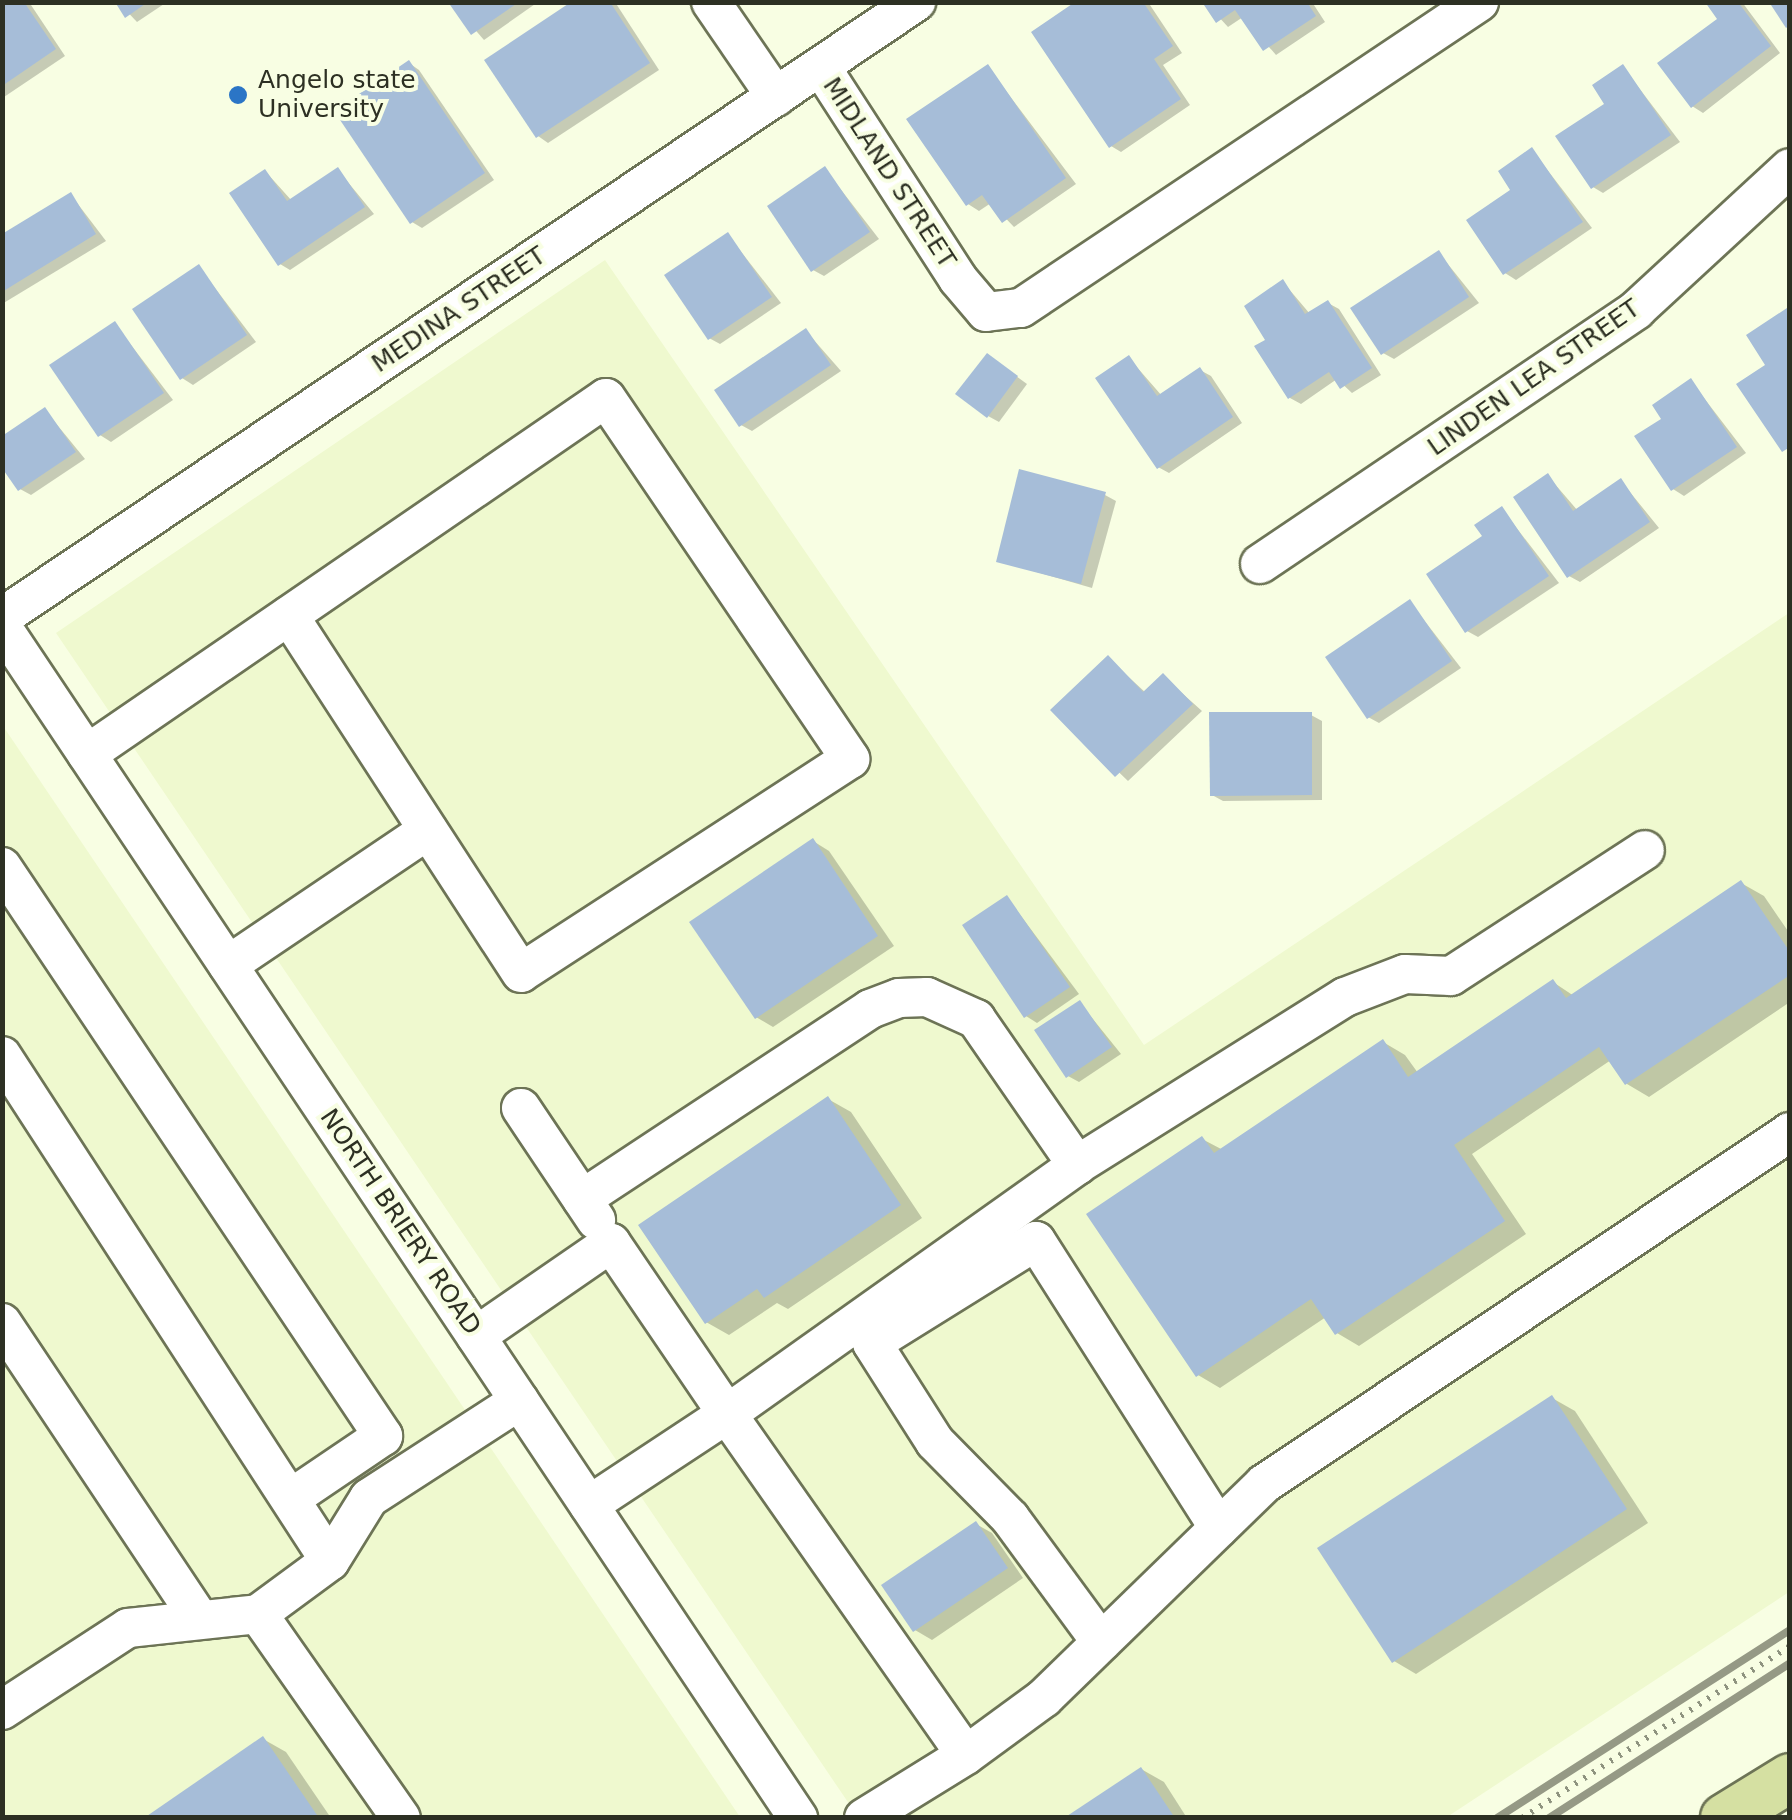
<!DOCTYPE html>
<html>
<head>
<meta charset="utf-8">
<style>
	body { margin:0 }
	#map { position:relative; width:1792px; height:1820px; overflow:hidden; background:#f8fee3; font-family:"DejaVu Sans",sans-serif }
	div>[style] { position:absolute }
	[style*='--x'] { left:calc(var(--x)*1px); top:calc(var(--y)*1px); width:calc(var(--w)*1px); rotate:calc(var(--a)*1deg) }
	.built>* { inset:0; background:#eff9cf }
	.shadow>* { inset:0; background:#0003 }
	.building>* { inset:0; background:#a6bdd8 }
	.path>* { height:6px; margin-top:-3px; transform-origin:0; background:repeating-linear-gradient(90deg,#8e937f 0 2.5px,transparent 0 10.5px) }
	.roads { filter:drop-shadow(2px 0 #6d7456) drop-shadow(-2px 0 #6d7456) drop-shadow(0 2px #6d7456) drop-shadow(0 -2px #6d7456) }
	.minor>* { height:38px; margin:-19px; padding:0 19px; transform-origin:19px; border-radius:19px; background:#fff }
	.major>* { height:48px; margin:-24px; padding:0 24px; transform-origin:24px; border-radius:24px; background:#d5e0a2 }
	.rail>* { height:8px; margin:-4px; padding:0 4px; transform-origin:4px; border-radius:4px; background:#959985 }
	.dots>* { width:28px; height:28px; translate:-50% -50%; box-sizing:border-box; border:5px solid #f8fee3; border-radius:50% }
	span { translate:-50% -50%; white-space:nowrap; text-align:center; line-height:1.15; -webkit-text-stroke:8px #f8fee3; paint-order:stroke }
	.poi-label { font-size:25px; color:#2d3023 }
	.left { translate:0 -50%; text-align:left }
	.street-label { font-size:25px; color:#2d3023 }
	.frame { position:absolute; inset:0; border:5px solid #2d3023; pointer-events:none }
</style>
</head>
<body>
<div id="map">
	<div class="built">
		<i style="clip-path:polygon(605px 260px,1144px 1045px,1789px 613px,1789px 1592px,1447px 1817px,858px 1817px,56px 633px)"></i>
		<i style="clip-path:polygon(3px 726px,740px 1817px,3px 1817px)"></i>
	</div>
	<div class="shadow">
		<i style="clip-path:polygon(2px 2px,29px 2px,65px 56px,4px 97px)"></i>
		<i style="clip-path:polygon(118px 2px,167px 2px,137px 22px)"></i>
		<i style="clip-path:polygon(451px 2px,538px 2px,484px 40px)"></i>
		<i style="clip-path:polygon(576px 2px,615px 2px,659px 70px,548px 143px,538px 136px)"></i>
		<i style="clip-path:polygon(1079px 2px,1148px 2px,1182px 53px,1163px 65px,1190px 105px,1121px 152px,1111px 146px)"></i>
		<i style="clip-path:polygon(1205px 2px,1312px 2px,1325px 22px,1276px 55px,1243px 17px,1228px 27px)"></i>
		<i style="clip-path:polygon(1708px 2px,1742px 2px,1780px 53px,1703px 113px,1692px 106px,1720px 19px)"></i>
		<i style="clip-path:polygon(409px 63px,419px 70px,494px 180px,422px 228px,412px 222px)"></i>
		<i style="clip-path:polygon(988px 67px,1076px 184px,1014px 227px,991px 203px,979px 211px,968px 204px)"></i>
		<i style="clip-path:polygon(1623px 67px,1680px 142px,1603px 193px,1593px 187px)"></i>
		<i style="clip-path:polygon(1532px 150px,1592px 228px,1516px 280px,1505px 273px,1514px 190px)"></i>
		<i style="clip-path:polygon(825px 169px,879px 239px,824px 276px,813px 270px)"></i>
		<i style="clip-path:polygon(338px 170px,374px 214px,290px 270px,280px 264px,266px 172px,292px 201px)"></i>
		<i style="clip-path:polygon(71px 195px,106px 241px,2px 304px,2px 237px)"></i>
		<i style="clip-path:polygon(728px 235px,781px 303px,720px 344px,709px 338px)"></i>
		<i style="clip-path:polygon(1439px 253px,1479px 303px,1394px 359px,1383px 353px)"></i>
		<i style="clip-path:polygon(199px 267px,256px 342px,193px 385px,182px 378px)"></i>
		<i style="clip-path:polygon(1283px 282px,1310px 314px,1328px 303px,1339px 309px,1381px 375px,1352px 393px,1337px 379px,1301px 404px,1290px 398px,1269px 340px)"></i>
		<i style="clip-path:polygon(115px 324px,173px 400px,111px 442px,100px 435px)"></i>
		<i style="clip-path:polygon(806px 331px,841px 371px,752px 431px,741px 425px)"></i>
		<i style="clip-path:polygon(1129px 358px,1162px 396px,1200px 370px,1211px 376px,1242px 423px,1169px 473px,1158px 467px)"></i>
		<i style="clip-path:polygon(998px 363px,1027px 384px,999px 422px,988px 416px)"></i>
		<i style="clip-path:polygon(1691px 381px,1746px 453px,1684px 496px,1673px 489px)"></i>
		<i style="clip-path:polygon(45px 410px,85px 459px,31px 495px,20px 489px)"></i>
		<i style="clip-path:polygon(1548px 476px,1578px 511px,1621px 481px,1659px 528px,1580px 582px,1569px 576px)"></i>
		<i style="clip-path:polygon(1105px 495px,1116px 501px,1092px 588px,999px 561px)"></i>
		<i style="clip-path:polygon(1502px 509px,1559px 583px,1478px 637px,1467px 631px,1485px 537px)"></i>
		<i style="clip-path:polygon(1410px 602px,1461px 668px,1379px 723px,1368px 717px)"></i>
		<i style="clip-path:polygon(1108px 658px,1146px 693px,1163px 676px,1202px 711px,1128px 781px,1054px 710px)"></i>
		<i style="clip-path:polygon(1311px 715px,1322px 721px,1322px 800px,1223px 801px,1212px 795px)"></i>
		<i style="clip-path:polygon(813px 841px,829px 851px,894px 946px,773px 1027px,756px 1017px)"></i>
		<i style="clip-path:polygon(1741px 883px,1764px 896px,1790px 934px,1790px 1002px,1649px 1097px,1627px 1084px,1611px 1060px,1472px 1154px,1526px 1234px,1359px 1346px,1337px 1333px,1326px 1317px,1220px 1388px,1198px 1375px,1202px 1139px,1223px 1150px,1383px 1042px,1405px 1055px,1418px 1073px,1553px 982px,1574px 996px)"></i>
		<i style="clip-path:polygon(1007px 897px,1079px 994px,1037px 1023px,1026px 1016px)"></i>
		<i style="clip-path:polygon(1080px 1003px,1121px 1054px,1079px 1082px,1068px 1076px)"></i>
		<i style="clip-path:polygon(828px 1099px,851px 1112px,922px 1218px,788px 1309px,777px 1303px,729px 1335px,706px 1322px)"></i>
		<i style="clip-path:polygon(1552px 1398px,1575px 1411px,1648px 1523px,1416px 1674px,1394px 1661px)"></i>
		<i style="clip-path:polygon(976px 1524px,992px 1533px,1023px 1578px,932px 1640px,915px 1630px)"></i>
		<i style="clip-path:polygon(263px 1739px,286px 1752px,331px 1818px,148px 1818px)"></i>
		<i style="clip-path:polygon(1141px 1769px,1164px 1782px,1187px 1818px,1069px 1818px)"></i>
	</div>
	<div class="building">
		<i style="clip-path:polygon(2px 2px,24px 2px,56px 49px,2px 86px)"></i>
		<i style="clip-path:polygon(115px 2px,148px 2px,125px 18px)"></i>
		<i style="clip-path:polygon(448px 2px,519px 2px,471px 35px)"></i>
		<i style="clip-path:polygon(571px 2px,610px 2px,650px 63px,536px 138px,484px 60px)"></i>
		<i style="clip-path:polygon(1075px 2px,1143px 2px,1173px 46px,1154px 59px,1181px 99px,1109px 148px,1031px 32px)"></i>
		<i style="clip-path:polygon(1202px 2px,1307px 2px,1316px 16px,1263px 51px,1235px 10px,1216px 23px)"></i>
		<i style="clip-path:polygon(1705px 2px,1738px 2px,1771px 46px,1691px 108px,1657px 63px,1717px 19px)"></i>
		<i style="clip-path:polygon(1769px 2px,1790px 2px,1790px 25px,1786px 28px)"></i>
		<i style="clip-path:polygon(409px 60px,485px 173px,410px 224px,334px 111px)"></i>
		<i style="clip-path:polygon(988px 64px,1066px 178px,1002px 223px,982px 195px,966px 206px,906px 119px)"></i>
		<i style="clip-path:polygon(1623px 64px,1671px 135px,1591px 189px,1555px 136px,1604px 104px,1592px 85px)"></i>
		<i style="clip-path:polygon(1532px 147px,1583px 222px,1503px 275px,1466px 220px,1510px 190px,1498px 171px)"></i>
		<i style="clip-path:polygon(825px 166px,870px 232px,811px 272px,767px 206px)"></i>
		<i style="clip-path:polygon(338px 167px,365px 207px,278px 266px,229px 193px,265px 169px,287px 201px)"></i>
		<i style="clip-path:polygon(71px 192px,96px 234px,2px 292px,2px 234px)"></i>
		<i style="clip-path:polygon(728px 232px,772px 297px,708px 340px,664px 275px)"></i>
		<i style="clip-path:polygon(1439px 250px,1469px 297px,1381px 355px,1350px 308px)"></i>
		<i style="clip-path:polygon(199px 264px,247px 335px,180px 380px,132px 309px)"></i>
		<i style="clip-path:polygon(1283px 279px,1305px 314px,1328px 300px,1372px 368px,1340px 389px,1329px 372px,1288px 399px,1254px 346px,1265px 340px,1244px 306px)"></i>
		<i style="clip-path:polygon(1790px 306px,1790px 447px,1782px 452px,1736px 384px,1765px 365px,1746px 335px)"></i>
		<i style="clip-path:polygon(115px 321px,164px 393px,98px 437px,49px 365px)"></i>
		<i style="clip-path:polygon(806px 328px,831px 365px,739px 427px,714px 390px)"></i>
		<i style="clip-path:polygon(987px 353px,1018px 376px,987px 418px,955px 394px)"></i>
		<i style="clip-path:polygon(1129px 355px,1157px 396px,1200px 367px,1233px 417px,1157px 469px,1095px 378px)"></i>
		<i style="clip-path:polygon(1691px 378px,1737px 447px,1671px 491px,1634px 436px,1661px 419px,1652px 405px)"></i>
		<i style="clip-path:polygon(45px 407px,76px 452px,18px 491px,2px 468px,2px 436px)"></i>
		<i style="clip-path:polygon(1019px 469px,1106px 492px,1081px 584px,996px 562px)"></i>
		<i style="clip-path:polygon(1548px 473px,1573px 511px,1621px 478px,1650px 522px,1567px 578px,1513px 497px)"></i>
		<i style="clip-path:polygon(1502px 506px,1549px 576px,1465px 633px,1426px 574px,1482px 536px,1474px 525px)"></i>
		<i style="clip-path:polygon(1410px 599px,1452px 661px,1367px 719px,1325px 657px)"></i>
		<i style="clip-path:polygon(1108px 655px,1143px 692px,1163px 673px,1193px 704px,1115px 777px,1050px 710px)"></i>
		<i style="clip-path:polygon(1209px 712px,1312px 712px,1312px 795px,1210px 796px)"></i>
		<i style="clip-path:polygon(813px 838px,878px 936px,755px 1019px,689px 922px)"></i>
		<i style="clip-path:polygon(1741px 880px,1790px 952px,1790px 975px,1625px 1085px,1599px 1047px,1454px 1145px,1505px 1221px,1335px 1335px,1311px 1299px,1196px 1377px,1086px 1214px,1202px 1136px,1214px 1153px,1383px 1039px,1408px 1077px,1553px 979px,1566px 998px)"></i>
		<i style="clip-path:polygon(1007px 895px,1070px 987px,1024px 1018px,962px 925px)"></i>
		<i style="clip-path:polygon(1080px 1000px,1112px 1047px,1066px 1078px,1034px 1030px)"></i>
		<i style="clip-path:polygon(828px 1096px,901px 1205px,764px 1298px,757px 1289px,705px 1324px,638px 1225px)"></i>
		<i style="clip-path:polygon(1552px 1395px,1627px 1509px,1392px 1663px,1317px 1548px)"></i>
		<i style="clip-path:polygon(976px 1521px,1008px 1568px,913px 1632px,881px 1585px)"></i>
		<i style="clip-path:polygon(263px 1736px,319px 1818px,144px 1818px)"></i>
		<i style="clip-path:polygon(1141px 1767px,1175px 1818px,1064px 1818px)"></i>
	</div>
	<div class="path">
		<i style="--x:1522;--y:1818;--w:318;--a:-32.7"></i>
	</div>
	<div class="roads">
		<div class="minor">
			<i style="--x:711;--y:2;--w:115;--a:55.6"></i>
			<i style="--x:821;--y:67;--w:252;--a:57.1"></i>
			<i style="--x:958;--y:279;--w:43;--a:49.7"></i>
			<i style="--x:986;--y:312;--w:35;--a:-7"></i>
			<i style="--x:1021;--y:308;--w:551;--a:-33.75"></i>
			<i style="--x:1260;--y:564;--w:454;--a:-34"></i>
			<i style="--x:1636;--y:310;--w:209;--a:-42.7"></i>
			<i style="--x:2;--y:617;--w:1102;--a:-33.94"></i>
			<i style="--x:2;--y:627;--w:1433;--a:56.24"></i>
			<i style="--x:87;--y:754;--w:629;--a:-34.45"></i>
			<i style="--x:606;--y:398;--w:436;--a:55.9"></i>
			<i style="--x:850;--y:759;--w:392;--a:147"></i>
			<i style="--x:521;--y:973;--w:426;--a:-123"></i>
			<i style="--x:2;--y:867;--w:685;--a:56.19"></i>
			<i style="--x:383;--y:1436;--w:112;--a:145.9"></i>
			<i style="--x:228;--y:965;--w:241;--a:-34"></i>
			<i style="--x:2;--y:1056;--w:602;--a:57"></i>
			<i style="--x:521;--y:1108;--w:135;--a:56.2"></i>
			<i style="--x:582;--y:1199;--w:345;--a:-33.4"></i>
			<i style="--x:870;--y:1009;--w:31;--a:-21"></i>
			<i style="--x:899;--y:998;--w:28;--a:-2"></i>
			<i style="--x:927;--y:997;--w:54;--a:24.2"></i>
			<i style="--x:976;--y:1019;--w:178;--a:55.3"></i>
			<i style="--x:1077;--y:1165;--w:316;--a:-32.1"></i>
			<i style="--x:1345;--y:997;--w:64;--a:-21"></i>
			<i style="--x:1405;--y:974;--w:46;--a:2.5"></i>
			<i style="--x:1451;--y:976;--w:231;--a:-33"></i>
			<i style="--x:2;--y:1323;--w:355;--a:56.3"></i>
			<i style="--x:476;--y:1336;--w:164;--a:-34.6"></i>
			<i style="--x:611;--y:1243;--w:207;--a:55.8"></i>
			<i style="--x:727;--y:1414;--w:430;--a:-35.4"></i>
			<i style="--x:589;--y:1505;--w:165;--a:-33.4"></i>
			<i style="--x:727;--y:1414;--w:416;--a:55"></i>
			<i style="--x:966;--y:1755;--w:120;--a:148.3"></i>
			<i style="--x:258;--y:1614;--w:249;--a:55"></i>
			<i style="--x:1101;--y:1642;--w:154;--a:-126.3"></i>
			<i style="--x:1010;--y:1518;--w:107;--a:-134.6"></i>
			<i style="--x:935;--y:1442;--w:117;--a:-122.5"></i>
			<i style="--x:872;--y:1343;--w:193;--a:-31.9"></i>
			<i style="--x:1036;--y:1241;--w:340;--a:57.5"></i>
			<i style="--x:2;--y:1710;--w:150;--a:-33.1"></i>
			<i style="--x:128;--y:1628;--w:131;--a:-6.1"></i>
			<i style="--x:258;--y:1614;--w:89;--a:-36.4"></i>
			<i style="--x:330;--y:1561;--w:74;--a:-58.2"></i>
			<i style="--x:369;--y:1498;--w:179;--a:-32.9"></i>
			<i style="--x:966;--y:1755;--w:97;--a:-36.2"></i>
			<i style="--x:1044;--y:1698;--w:307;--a:-44.2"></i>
			<i style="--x:1264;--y:1484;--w:633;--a:-33.79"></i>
		</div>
		<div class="major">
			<i style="--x:1725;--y:1818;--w:76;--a:-31.6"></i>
		</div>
	</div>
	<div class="rail">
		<i style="--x:1497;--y:1818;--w:348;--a:-32.7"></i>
		<i style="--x:1549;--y:1818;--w:287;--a:-32.7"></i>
	</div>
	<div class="dots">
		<i style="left:238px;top:95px;background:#2b75c6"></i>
	</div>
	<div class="poi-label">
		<span class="left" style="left:258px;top:95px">Angelo state<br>University</span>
	</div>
	<div class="street-label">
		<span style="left:889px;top:173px;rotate:57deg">MIDLAND STREET</span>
		<span style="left:459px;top:310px;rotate:-34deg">MEDINA STREET</span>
		<span style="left:1534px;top:378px;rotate:-35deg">LINDEN LEA STREET</span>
		<span style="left:400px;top:1222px;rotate:56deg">NORTH BRIERY ROAD</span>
	</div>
	<div class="frame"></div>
</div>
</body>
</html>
